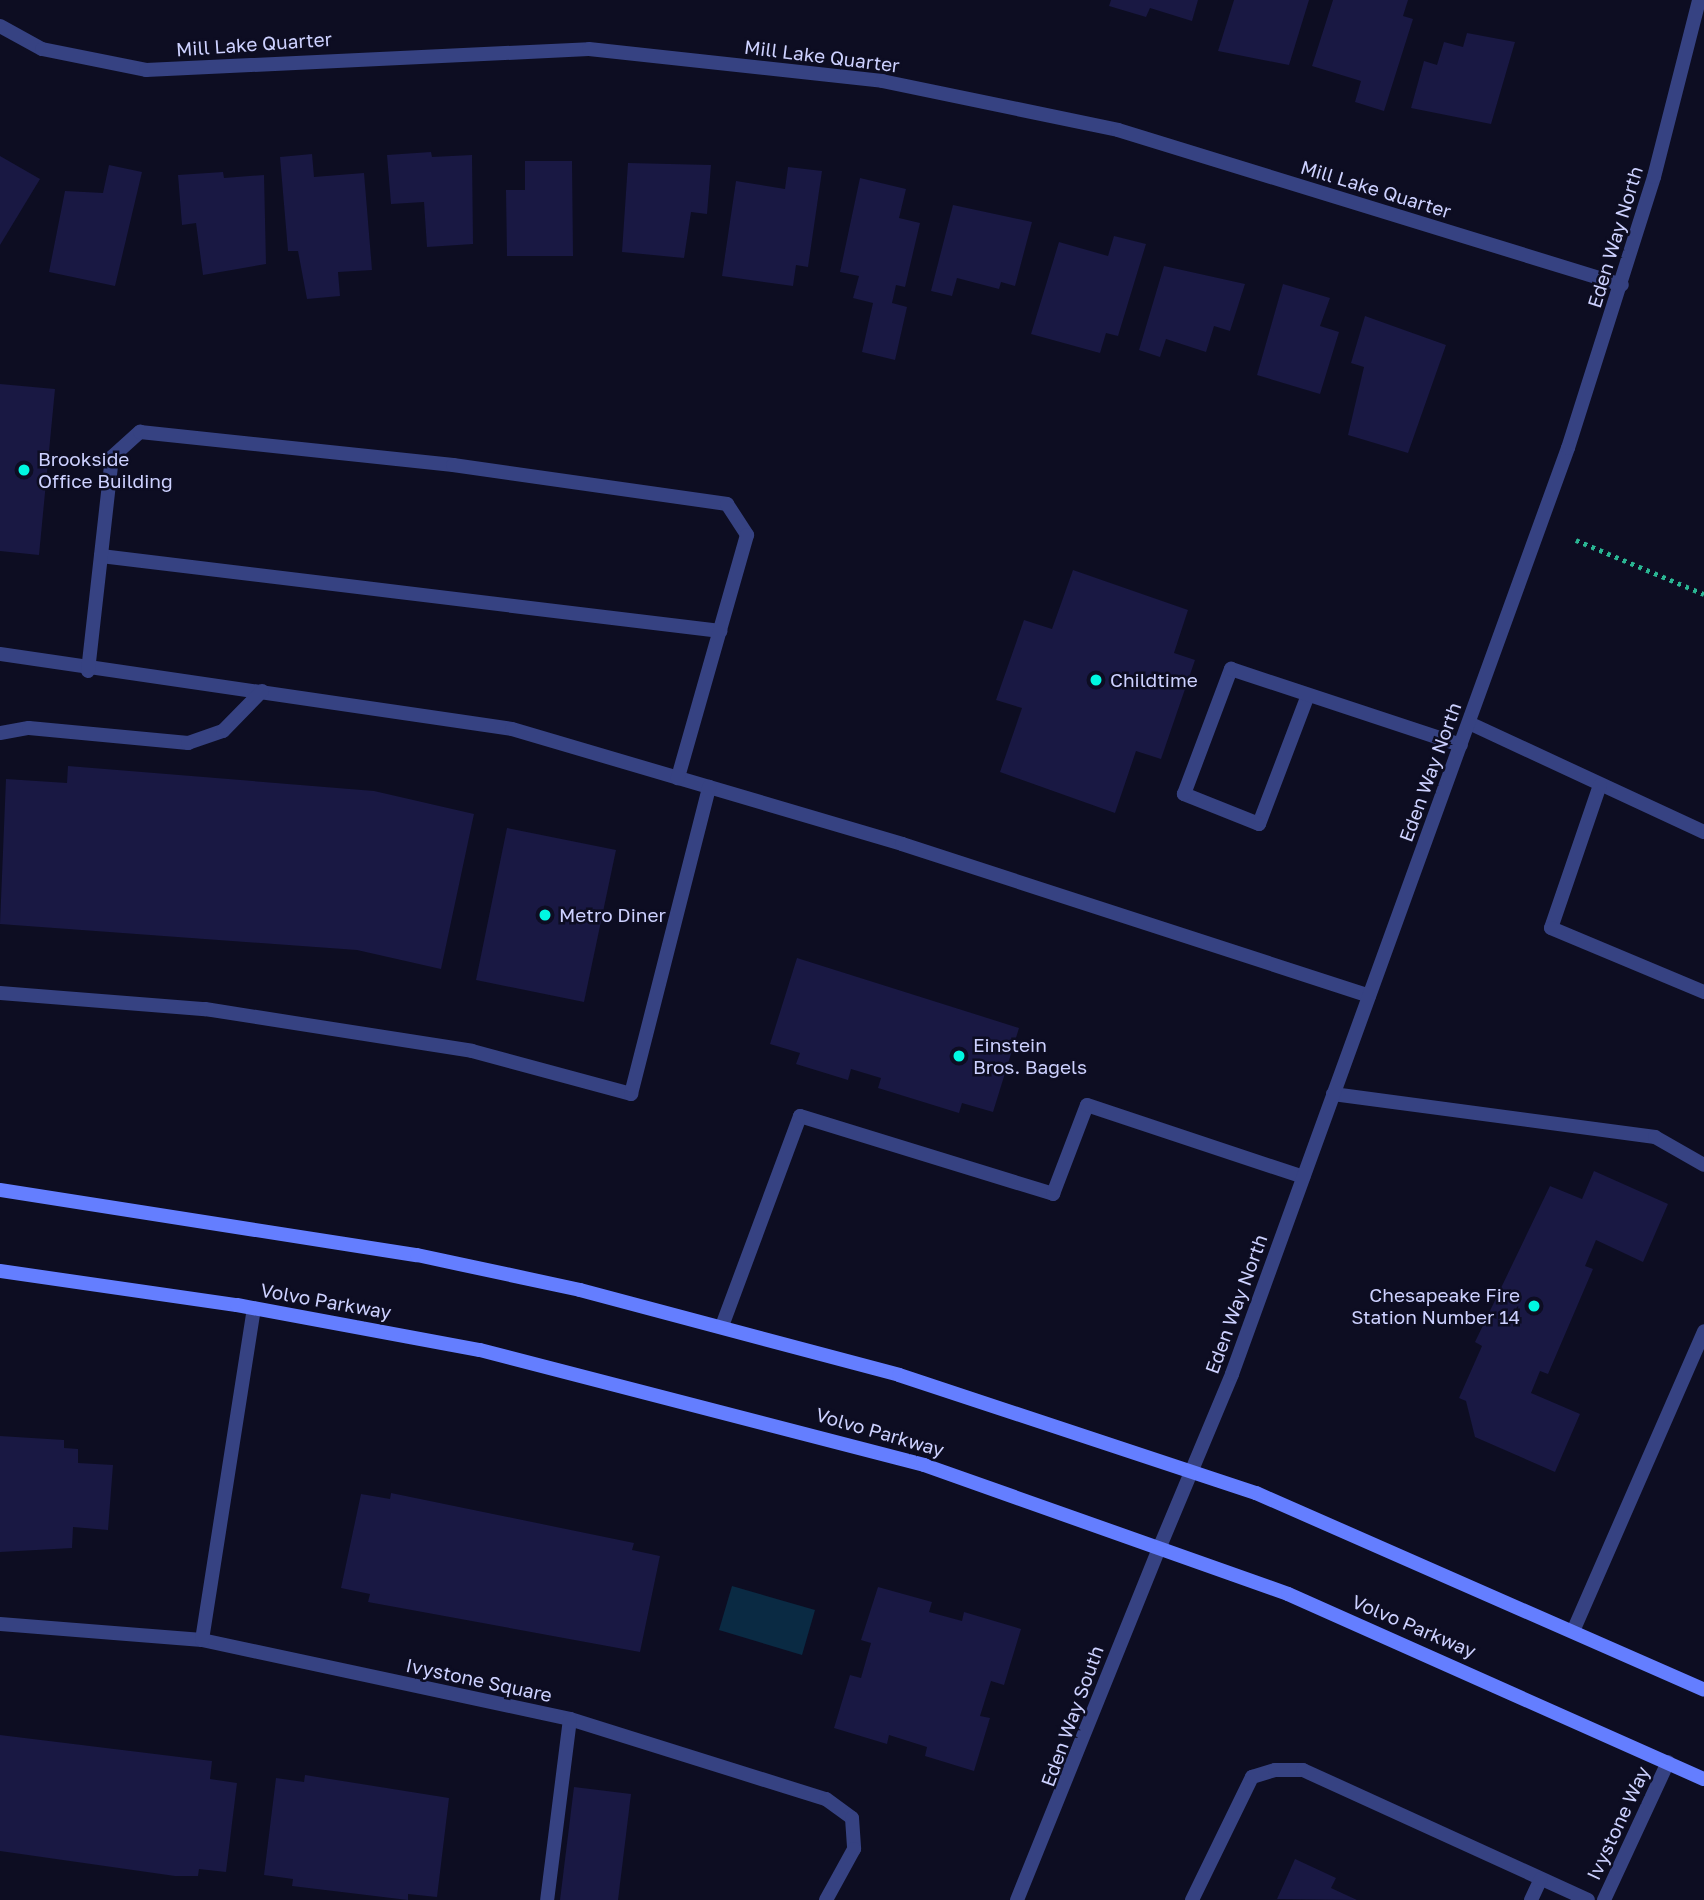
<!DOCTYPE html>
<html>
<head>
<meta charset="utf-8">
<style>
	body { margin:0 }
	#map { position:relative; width:1704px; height:1900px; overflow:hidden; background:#0d0d22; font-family:"Golos Text",sans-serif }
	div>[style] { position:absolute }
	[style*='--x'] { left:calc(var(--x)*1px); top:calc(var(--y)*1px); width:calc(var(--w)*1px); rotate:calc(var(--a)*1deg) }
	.water>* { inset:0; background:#0a2a43 }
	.building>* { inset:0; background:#191843 }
	.path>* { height:4.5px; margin-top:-2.25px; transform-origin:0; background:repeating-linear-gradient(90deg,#2ab693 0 3.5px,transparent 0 8.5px) }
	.service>* { height:14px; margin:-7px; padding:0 7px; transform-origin:7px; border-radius:7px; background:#364282 }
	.minor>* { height:14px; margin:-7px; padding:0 7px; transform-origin:7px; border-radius:7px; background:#364282 }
	.tertiary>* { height:14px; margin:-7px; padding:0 7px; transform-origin:7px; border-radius:7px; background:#364282 }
	.secondary>* { height:14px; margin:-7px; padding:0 7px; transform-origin:7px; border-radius:7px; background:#647eff }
	.dots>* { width:19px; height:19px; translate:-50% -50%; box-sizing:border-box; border:4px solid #0d0d22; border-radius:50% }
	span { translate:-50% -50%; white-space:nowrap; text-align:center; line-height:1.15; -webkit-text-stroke:5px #0d0d22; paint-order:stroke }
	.street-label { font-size:19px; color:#cdd1ff }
	.poi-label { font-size:19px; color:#cdd1ff }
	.left { translate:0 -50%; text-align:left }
	.right { translate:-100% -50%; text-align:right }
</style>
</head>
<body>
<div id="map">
	<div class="water">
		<i style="clip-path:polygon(732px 1586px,815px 1610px,802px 1655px,719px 1630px)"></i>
	</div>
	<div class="building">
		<i style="clip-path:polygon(1111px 0,1198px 0,1192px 21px,1150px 8px,1146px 17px,1109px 6px)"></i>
		<i style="clip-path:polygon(1234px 0,1309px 0,1289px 65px,1218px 51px)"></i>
		<i style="clip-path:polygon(1333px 0,1408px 0,1403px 16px,1413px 19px,1384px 111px,1355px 102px,1361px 81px,1312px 66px)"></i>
		<i style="clip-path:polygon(1467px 33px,1515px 42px,1491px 124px,1411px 108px,1424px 61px,1437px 65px,1444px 42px,1463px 47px)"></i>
		<i style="clip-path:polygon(431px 152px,432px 157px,472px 155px,473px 244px,427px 247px,424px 202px,391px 204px,387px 155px)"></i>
		<i style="clip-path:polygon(312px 154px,314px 177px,364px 173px,372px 270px,338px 272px,340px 296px,307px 299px,298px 251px,288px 251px,280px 157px)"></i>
		<i style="clip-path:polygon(0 156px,40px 179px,0 245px)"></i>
		<i style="clip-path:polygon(525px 161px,572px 161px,573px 256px,507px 256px,506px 190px,525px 190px)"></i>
		<i style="clip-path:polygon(628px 163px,711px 165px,707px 214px,691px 212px,684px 258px,622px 252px)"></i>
		<i style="clip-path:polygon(109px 165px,142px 172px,115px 286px,49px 272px,65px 191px,103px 193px)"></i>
		<i style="clip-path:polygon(788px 167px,822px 171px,808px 267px,796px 265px,793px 286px,722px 276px,736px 181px,785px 189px)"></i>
		<i style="clip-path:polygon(223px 172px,224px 178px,264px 175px,266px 264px,203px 275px,196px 223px,182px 225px,178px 175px)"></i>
		<i style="clip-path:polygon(860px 178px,906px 189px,899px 218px,920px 223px,905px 287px,896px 285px,892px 303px,907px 307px,895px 360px,862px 352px,873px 303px,853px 298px,859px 276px,840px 272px)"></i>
		<i style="clip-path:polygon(953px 205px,1032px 222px,1015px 286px,1001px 282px,999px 289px,957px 278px,952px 296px,931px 291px)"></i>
		<i style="clip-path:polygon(1114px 236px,1146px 244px,1118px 336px,1106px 333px,1100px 353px,1031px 334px,1059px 242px,1108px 256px)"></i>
		<i style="clip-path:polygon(1164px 266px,1245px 284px,1230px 331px,1214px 326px,1206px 352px,1166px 339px,1160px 357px,1139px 350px)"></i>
		<i style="clip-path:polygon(1283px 284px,1330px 298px,1320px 326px,1339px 332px,1320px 394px,1257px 375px)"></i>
		<i style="clip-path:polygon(1365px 316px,1446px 345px,1408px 453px,1348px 435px,1364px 367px,1351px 363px)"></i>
		<i style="clip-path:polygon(0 384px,55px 389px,39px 555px,0 551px)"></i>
		<i style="clip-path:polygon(1073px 570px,1188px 610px,1174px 653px,1195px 660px,1161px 759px,1136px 751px,1115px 813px,1000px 772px,1022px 708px,996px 700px,1024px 620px,1052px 629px)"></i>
		<i style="clip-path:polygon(68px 766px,374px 791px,474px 814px,441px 969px,357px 950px,0 924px,6px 779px,67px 783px)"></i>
		<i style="clip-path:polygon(507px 828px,616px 850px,584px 1002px,476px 980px)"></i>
		<i style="clip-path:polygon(797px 958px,1019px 1028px,993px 1112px,962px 1103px,959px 1113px,878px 1088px,881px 1078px,851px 1069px,848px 1080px,796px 1064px,800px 1053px,770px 1044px)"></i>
		<i style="clip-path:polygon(1594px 1171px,1668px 1204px,1643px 1262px,1596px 1240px,1585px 1266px,1593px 1269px,1548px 1374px,1540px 1371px,1531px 1393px,1580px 1414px,1555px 1472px,1475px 1437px,1466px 1401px,1459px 1398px,1482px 1346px,1475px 1342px,1550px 1186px,1582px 1199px)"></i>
		<i style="clip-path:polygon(0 1436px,64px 1440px,64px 1448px,78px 1449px,78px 1463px,113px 1465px,108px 1530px,73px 1527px,72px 1548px,0 1552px)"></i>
		<i style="clip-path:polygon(391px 1493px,634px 1543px,632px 1550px,660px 1556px,640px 1652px,368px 1602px,370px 1594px,341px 1588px,361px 1494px,390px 1499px)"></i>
		<i style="clip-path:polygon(878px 1587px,932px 1602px,929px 1612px,962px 1621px,964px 1612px,1021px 1629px,1004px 1685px,991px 1681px,980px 1716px,990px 1718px,974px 1771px,925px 1756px,927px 1747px,889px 1735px,887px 1744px,834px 1728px,850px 1675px,861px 1678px,871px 1643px,861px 1640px)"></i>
		<i style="clip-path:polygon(0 1735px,212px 1761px,210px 1779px,237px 1783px,226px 1872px,199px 1869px,198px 1876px,175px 1876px,0 1851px)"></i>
		<i style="clip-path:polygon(305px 1775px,449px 1798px,437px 1897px,408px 1894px,408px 1900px,292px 1886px,293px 1879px,264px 1875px,276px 1778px,304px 1782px)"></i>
		<i style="clip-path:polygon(574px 1787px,631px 1794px,618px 1900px,560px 1900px)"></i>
		<i style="clip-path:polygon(1295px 1859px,1336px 1878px,1331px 1888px,1357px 1900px,1277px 1899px)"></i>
	</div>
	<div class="path">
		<i style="--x:1576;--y:540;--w:139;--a:22.9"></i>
	</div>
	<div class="service">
		<i style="--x:101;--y:556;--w:624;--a:6.91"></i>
		<i style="--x:0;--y:654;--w:517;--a:8.33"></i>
		<i style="--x:512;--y:729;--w:407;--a:16.4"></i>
		<i style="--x:902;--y:844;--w:491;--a:18"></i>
		<i style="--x:88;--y:671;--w:215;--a:-83.6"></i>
		<i style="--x:112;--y:457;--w:38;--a:-42"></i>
		<i style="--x:140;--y:432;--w:315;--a:6"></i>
		<i style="--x:453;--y:465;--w:277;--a:8.1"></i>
		<i style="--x:727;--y:504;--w:37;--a:57"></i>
		<i style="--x:747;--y:535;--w:253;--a:105.9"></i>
		<i style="--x:1308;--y:695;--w:138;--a:110.8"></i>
		<i style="--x:1259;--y:824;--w:81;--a:-158.2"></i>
		<i style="--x:1184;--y:794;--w:134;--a:-69.4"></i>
		<i style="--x:1231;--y:669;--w:242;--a:18.3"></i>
		<i style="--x:1469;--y:723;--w:259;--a:24.9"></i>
		<i style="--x:0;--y:733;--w:29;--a:-10"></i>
		<i style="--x:29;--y:728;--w:160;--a:5.4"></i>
		<i style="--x:188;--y:743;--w:37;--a:-19"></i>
		<i style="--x:223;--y:731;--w:56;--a:-45.7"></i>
		<i style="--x:1600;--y:785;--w:151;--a:108.9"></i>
		<i style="--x:1551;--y:928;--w:166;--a:22.7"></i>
		<i style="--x:0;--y:993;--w:206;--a:4.5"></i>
		<i style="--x:205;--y:1009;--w:270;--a:8.9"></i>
		<i style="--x:472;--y:1051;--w:165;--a:15.1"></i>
		<i style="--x:631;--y:1094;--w:317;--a:-75.7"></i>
		<i style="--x:1333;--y:1094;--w:325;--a:7.6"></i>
		<i style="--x:1655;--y:1137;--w:56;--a:29.7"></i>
		<i style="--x:722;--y:1326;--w:224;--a:-69.6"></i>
		<i style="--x:800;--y:1116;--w:265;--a:17.1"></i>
		<i style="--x:1053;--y:1194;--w:95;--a:-69.1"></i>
		<i style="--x:1087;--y:1105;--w:228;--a:18.4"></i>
		<i style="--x:1574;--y:1629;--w:325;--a:-66.4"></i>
		<i style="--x:570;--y:1719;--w:268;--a:17.4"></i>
		<i style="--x:826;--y:1799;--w:32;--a:36"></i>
		<i style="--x:852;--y:1818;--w:31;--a:86"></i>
		<i style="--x:854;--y:1849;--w:58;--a:118.8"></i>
		<i style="--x:1192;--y:1900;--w:137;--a:-64"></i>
		<i style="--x:1252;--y:1777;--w:24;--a:-17"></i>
		<i style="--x:1275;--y:1770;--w:28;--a:0"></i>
		<i style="--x:1303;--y:1770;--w:313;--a:24.5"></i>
		<i style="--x:1531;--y:1900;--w:23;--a:-65"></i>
	</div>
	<div class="minor">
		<i style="--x:0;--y:26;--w:48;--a:28.7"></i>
		<i style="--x:42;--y:49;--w:106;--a:11.4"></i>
		<i style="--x:146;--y:70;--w:443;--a:-2.7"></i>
		<i style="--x:589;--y:49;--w:295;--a:6.2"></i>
		<i style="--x:882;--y:81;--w:241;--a:11.7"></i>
		<i style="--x:1118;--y:130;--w:527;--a:17.09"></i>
		<i style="--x:0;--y:1624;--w:203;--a:4.5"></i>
		<i style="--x:202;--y:1640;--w:376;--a:12.1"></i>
		<i style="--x:570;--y:1719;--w:182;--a:97.2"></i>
		<i style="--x:202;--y:1640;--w:336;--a:-81.1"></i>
		<i style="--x:1017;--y:1900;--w:384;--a:-68"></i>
		<i style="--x:1604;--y:1900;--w:152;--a:-65.1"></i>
	</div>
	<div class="tertiary">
		<i style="--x:1161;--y:1544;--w:184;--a:-67.3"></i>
		<i style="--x:1232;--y:1374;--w:985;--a:-70.06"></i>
		<i style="--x:1568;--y:448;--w:284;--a:-72.4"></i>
		<i style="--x:1654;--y:177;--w:183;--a:-75.7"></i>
	</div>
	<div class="secondary">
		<i style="--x:0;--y:1190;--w:422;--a:8.9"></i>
		<i style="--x:417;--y:1255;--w:167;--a:12.1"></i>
		<i style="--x:580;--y:1290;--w:330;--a:14.9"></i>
		<i style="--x:899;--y:1375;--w:376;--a:18.3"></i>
		<i style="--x:1256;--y:1493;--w:489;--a:23.7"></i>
		<i style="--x:0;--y:1271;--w:239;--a:8.2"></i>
		<i style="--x:237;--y:1305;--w:247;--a:10.5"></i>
		<i style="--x:480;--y:1350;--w:459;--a:14.5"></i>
		<i style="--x:924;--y:1465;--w:386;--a:19.5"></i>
		<i style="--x:1288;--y:1594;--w:455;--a:24"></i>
	</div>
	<div class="dots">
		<i style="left:24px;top:470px;background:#00f8e1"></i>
		<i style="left:1096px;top:680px;background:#00f8e1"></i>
		<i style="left:545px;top:915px;background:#00f8e1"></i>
		<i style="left:959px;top:1056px;background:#00f8e1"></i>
		<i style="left:1534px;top:1306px;background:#00f8e1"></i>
	</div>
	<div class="street-label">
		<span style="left:254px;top:44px;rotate:-4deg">Mill Lake Quarter</span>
		<span style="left:822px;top:56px;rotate:7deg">Mill Lake Quarter</span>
		<span style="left:1376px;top:189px;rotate:17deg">Mill Lake Quarter</span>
		<span style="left:1615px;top:237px;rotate:-73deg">Eden Way North</span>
		<span style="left:1430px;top:772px;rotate:-70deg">Eden Way North</span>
		<span style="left:326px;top:1301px;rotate:10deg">Volvo Parkway</span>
		<span style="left:1236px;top:1304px;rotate:-70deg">Eden Way North</span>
		<span style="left:880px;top:1432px;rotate:16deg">Volvo Parkway</span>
		<span style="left:1414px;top:1626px;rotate:23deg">Volvo Parkway</span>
		<span style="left:479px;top:1680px;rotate:12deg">Ivystone Square</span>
		<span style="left:1072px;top:1716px;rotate:-70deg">Eden Way South</span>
		<span style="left:1618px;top:1823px;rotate:-65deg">Ivystone Way</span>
	</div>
	<div class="poi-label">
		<span class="left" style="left:38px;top:470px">Brookside<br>Office Building</span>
		<span class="left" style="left:1110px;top:680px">Childtime</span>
		<span class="left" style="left:559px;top:915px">Metro Diner</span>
		<span class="left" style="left:973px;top:1056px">Einstein<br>Bros. Bagels</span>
		<span class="right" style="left:1520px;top:1306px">Chesapeake Fire<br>Station Number 14</span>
	</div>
</div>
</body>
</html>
